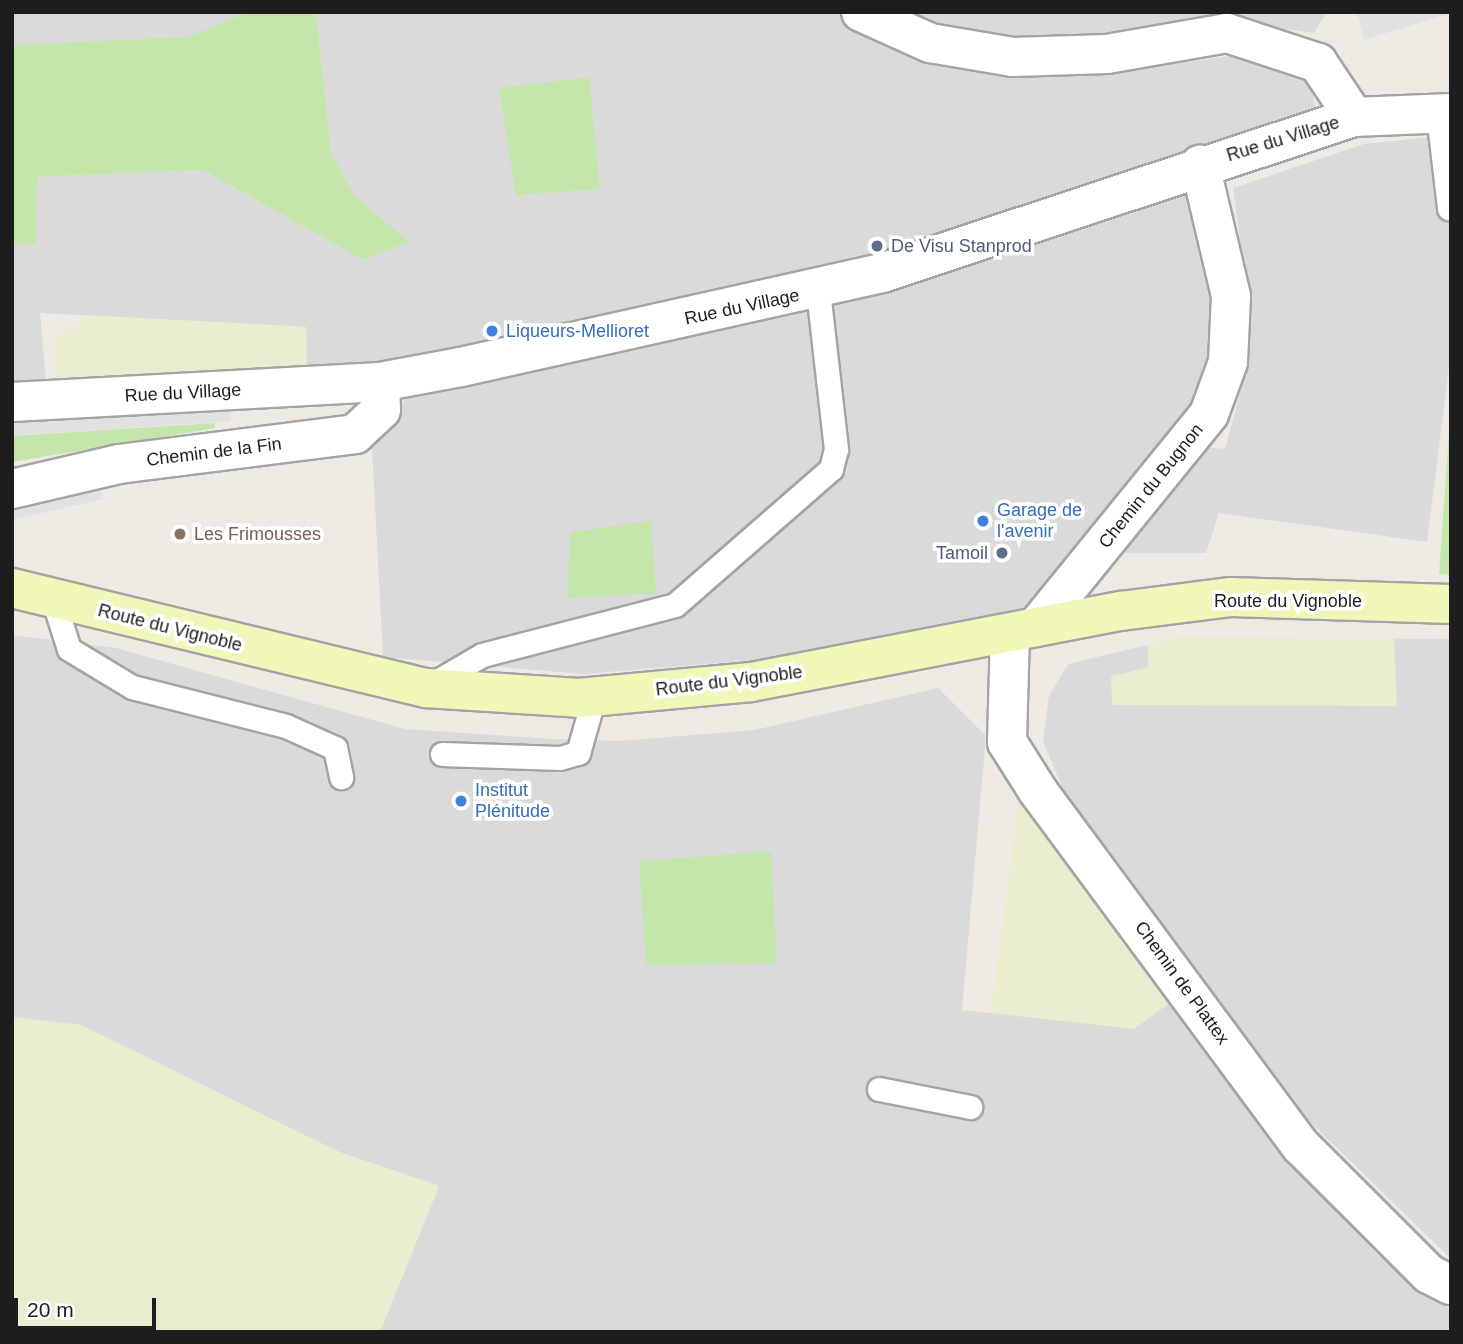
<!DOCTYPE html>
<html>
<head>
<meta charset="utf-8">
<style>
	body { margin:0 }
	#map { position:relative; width:1463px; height:1344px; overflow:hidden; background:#eeeae3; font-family:Arial,sans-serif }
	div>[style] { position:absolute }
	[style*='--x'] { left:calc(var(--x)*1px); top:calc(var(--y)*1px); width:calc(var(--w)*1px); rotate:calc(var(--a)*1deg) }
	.residential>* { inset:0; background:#dbdada }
	.farmland>* { inset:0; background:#e9ecce }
	.grass>* { inset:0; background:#c5e6aa }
	.parking>* { inset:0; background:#e1e1e1 }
	.roads { filter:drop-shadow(2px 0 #a4a4a4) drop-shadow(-2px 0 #a4a4a4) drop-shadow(0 2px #a4a4a4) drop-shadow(0 -2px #a4a4a4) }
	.lane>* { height:23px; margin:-11.5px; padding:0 11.5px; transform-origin:11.5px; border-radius:11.5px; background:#fff }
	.street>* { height:38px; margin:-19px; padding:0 19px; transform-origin:19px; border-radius:19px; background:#fff }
	.secondary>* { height:38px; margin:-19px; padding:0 19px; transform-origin:19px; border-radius:19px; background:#f1f7b8 }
	.dots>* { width:19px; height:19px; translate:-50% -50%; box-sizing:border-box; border:4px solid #fff; border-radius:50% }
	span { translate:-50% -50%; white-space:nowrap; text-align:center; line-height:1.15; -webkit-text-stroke:7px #fff; paint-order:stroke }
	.street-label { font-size:18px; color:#1d1d1d }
	.service-label { font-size:18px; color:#4e5e75 }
	.left { translate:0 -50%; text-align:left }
	.right { translate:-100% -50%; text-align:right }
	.shop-label { font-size:18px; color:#366cbe }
	.education-label { font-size:18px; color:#785e54 }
	.frame { position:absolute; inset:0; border:14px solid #1d1d1d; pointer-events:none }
	.scale { position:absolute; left:14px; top:1298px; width:142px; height:32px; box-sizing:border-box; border:4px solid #1d1d1d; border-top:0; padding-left:9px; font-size:21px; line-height:24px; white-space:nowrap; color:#1d1d1d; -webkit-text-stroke:5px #fff; paint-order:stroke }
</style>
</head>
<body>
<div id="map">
	<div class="residential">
		<i style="clip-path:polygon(12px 12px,248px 12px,187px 37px,23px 49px,12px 45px)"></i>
		<i style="clip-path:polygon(316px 12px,837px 12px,860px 27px,1113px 72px,1238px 55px,1310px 79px,1317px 117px,1193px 174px,1228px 297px,1208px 397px,1034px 606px,753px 660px,583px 674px,383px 657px,372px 448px,416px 384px,469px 356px,307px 366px,306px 327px,40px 313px,46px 381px,12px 381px,12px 245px,36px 243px,36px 177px,203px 170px,363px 260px,408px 242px,354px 195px,331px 152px)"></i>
		<i style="clip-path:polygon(890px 12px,1327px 12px,1314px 33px,1217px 19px,1055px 42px,942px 33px)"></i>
		<i style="clip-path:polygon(1451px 135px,1451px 352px,1427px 542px,1219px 513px,1206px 553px,1116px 553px,1195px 446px,1225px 449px,1245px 375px,1245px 275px,1233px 188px,1364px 144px)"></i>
		<i style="clip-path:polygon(12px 635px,116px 648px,405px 729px,553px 739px,619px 741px,754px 730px,938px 688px,986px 736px,962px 1010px,1134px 1028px,1172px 1001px,1309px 1184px,1378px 1255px,1451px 1310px,1451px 1332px,380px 1332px,439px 1186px,339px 1152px,81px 1025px,12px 1017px)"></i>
		<i style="clip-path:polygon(1180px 637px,1451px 639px,1451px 1259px,1301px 1113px,1067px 799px,1043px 741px,1049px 696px,1068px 664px)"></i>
	</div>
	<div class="farmland">
		<i style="clip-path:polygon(81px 315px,306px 327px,307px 366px,57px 383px,56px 330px,78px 329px)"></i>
		<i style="clip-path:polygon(1180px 637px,1394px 638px,1397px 706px,1112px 705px,1111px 676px,1148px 668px,1148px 644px)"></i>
		<i style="clip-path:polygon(1026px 799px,1172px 1001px,1134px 1029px,991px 1013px,1018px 806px)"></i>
		<i style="clip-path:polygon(12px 1017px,81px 1025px,339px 1152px,439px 1186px,380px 1332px,12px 1332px)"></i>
	</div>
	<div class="grass">
		<i style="clip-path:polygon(248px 12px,316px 12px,331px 152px,354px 195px,409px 242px,363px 260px,203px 170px,37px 177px,36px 243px,12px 245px,12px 45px,187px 37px)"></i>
		<i style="clip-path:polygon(589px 77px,600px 189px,516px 195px,499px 88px)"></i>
		<i style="clip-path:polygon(1451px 405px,1451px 575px,1439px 574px)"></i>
		<i style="clip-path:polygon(215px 423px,215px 428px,12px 462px,12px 436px)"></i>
		<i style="clip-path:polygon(651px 520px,656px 593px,567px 598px,570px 533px)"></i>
		<i style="clip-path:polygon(771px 851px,777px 963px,646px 965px,639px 861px)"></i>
	</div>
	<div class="parking">
		<i style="clip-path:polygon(1357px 12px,1451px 12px,1451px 13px,1364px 40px)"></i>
		<i style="clip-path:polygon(230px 404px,231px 421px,12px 436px,12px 419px)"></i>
		<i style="clip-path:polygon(99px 483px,103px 499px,12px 520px,12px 503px)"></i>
	</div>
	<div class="roads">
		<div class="lane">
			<i style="--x:1438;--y:114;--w:95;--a:83.3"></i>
			<i style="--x:53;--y:599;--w:52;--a:72.3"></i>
			<i style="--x:69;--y:649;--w:74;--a:31.1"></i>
			<i style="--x:132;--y:687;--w:159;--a:14.2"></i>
			<i style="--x:286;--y:726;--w:54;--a:24.2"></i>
			<i style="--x:335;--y:748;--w:30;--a:78"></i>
			<i style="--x:429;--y:686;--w:61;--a:-30.3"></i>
			<i style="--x:482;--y:655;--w:199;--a:-14.5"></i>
			<i style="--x:675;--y:605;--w:207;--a:-41.1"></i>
			<i style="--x:831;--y:469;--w:21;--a:-76"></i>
			<i style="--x:836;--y:449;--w:159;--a:-96.5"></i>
			<i style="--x:442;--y:754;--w:118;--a:1.9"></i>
			<i style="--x:560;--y:758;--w:19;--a:-16"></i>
			<i style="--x:578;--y:753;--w:58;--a:-74.1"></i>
			<i style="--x:879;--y:1089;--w:93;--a:11.2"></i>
		</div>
		<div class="street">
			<i style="--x:861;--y:12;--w:76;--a:24.2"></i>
			<i style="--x:930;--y:43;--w:84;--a:9.6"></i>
			<i style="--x:1013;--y:57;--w:94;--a:-1.8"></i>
			<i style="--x:1107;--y:54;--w:122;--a:-9.9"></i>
			<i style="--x:1227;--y:33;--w:96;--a:18.2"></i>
			<i style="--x:1318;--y:63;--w:65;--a:56.3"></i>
			<i style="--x:12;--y:402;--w:369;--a:-3.1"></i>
			<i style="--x:380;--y:382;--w:82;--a:-10.5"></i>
			<i style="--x:461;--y:367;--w:431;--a:-12.6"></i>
			<i style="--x:882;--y:273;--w:497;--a:-18.3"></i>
			<i style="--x:1354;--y:117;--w:97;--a:-2.4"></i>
			<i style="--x:12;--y:489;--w:110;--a:-13.2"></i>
			<i style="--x:119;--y:464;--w:238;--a:-7.2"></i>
			<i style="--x:355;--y:434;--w:35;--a:-43"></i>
			<i style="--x:381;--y:410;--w:28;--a:-92"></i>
			<i style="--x:1036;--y:627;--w:274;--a:-50.9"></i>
			<i style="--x:1209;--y:414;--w:55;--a:-69.9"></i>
			<i style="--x:1228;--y:362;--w:66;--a:-87.4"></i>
			<i style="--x:1231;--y:296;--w:135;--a:-103.3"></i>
			<i style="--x:1010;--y:633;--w:109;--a:91.6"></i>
			<i style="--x:1007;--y:742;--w:58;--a:57.7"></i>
			<i style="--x:1038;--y:791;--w:442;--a:53.5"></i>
			<i style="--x:1301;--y:1146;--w:181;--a:45"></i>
			<i style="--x:1429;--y:1274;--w:25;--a:27"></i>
		</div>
		<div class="secondary">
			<i style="--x:12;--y:588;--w:426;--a:13.6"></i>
			<i style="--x:426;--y:688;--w:153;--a:3.7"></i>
			<i style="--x:579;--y:698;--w:173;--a:-5.3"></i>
			<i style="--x:751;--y:682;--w:377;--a:-10.9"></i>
			<i style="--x:1121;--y:611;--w:111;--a:-7.3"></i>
			<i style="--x:1231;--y:597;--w:220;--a:1.8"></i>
		</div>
	</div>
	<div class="dots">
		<i style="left:877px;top:246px;background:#5c6f8a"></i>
		<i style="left:492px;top:331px;background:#3f7fe0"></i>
		<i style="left:983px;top:521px;background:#3f7fe0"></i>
		<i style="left:180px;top:534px;background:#8d6e63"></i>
		<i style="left:1002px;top:553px;background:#5c6f8a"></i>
		<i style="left:461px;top:801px;background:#3f7fe0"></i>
	</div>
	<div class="street-label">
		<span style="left:1283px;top:139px;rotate:-17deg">Rue du Village</span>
		<span style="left:742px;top:307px;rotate:-12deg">Rue du Village</span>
		<span style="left:183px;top:393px;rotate:-3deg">Rue du Village</span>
		<span style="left:214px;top:452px;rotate:-7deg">Chemin de la Fin</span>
		<span style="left:1151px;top:486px;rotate:-51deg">Chemin du Bugnon</span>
		<span style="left:1288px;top:601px">Route du Vignoble</span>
		<span style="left:170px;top:628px;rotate:14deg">Route du Vignoble</span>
		<span style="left:729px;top:681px;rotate:-7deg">Route du Vignoble</span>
		<span style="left:1182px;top:983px;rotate:54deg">Chemin de Plattex</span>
	</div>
	<div class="service-label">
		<span class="left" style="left:891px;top:246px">De Visu Stanprod</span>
		<span class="right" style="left:988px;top:553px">Tamoil</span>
	</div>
	<div class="shop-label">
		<span class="left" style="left:506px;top:331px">Liqueurs-Mellioret</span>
		<span class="left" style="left:997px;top:521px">Garage de<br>l'avenir</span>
		<span class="left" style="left:475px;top:801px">Institut<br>Plénitude</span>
	</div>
	<div class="education-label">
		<span class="left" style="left:194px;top:534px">Les Frimousses</span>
	</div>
	<div class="frame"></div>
	<div class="scale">20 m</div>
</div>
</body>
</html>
